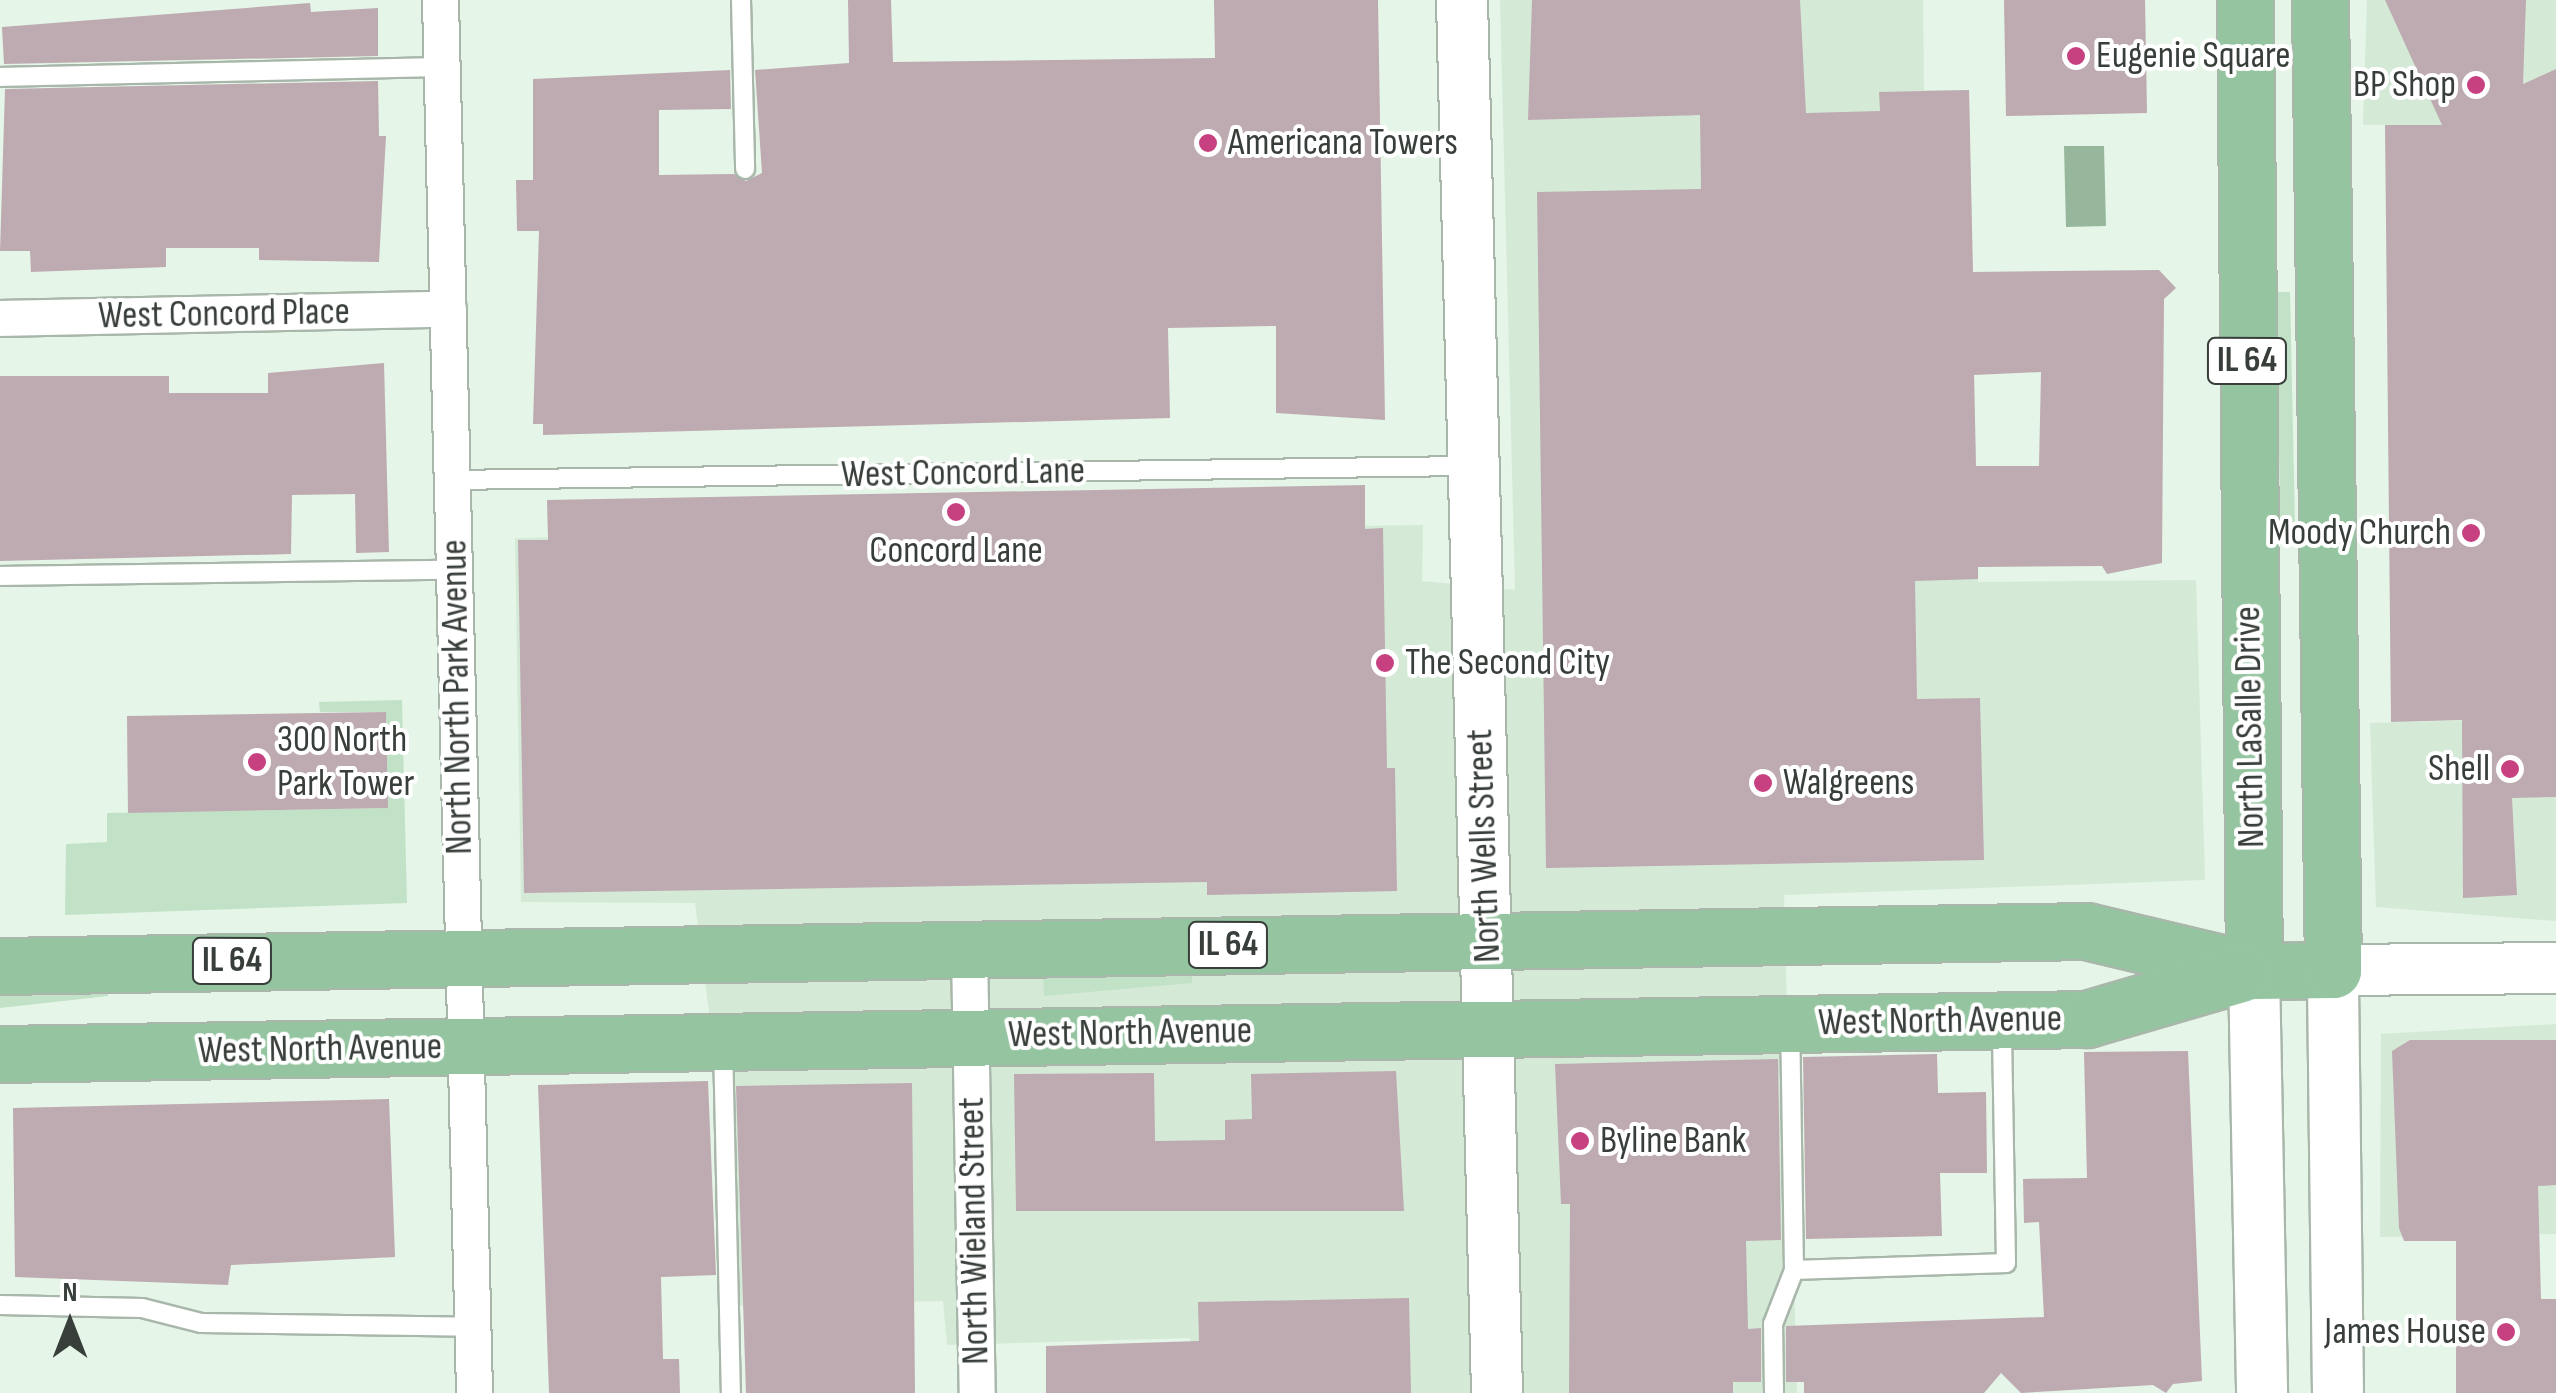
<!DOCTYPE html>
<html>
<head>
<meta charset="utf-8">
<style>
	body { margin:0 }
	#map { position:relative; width:2556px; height:1393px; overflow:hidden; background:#e5f5e7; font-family:"Sofia Sans Condensed",sans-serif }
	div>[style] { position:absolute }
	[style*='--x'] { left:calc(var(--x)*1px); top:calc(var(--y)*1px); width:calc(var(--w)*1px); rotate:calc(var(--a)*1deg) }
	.built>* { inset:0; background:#d4ead7 }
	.green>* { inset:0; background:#c1e2c6 }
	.water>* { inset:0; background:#97b79c }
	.building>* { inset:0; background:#beaab1 }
	.roads { filter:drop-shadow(2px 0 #a8b7aa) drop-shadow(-2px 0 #a8b7aa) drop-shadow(0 2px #a8b7aa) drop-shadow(0 -2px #a8b7aa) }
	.lane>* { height:18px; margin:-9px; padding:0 9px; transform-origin:9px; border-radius:9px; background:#fff }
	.street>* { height:35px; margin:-17.5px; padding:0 17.5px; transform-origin:17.5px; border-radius:17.5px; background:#fff }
	.secondary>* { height:50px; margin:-25px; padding:0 25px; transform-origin:25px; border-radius:25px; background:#fff }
	.primary>* { height:55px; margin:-27.5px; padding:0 27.5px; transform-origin:27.5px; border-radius:27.5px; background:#95c5a0 }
	.dots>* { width:28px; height:28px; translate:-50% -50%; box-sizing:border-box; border:5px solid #fff; border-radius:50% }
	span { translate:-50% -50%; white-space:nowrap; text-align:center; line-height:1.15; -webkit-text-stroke:8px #fff; paint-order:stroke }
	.shield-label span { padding:2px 8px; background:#fff; border:2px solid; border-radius:8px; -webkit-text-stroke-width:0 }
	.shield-label { font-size:35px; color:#383e39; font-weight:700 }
	.poi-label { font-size:38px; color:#383e39 }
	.left { translate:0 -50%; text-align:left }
	.right { translate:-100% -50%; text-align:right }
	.street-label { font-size:38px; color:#383e39 }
	.north { position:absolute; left:20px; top:1273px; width:100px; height:100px; -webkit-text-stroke:8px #fff; paint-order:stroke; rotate:0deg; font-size:28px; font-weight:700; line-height:40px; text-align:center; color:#383e39 }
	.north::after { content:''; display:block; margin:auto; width:35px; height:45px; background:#383e39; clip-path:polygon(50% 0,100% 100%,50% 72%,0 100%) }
</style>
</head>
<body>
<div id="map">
	<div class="built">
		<i style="clip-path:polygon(1500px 0,1923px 0,1924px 90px,1969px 90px,1978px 582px,2196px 580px,2205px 880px,1784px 895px,1797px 1393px,1193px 1393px,1190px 1338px,947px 1345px,943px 1301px,720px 1306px,715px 1059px,695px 903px,521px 902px,515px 538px,1423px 525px,1422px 581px,1515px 590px)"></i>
		<i style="clip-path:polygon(2367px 0,2556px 0,2556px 69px,2465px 109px,2465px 125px,2363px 125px)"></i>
		<i style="clip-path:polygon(2556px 718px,2556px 921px,2376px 907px,2370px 723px)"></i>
		<i style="clip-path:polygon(2556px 1024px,2556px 1234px,2380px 1237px,2381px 1034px)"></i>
	</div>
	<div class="green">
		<i style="clip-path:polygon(2277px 292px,2290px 292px,2295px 526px,2280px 526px)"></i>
		<i style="clip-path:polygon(402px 700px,407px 903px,65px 915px,66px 844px,107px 842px,107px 813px,388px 808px,386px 712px,320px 712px,319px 702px)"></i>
		<i style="clip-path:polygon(1043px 974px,1192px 975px,1192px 983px,1044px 996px)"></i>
		<i style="clip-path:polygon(108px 987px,108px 996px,0 1008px,0 989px)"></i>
	</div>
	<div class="water">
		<i style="clip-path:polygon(2064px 146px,2104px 146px,2106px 226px,2066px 227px)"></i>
	</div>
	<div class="building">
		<i style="clip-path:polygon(848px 0,891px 0,893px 62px,1215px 58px,1214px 0,1378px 0,1385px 420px,1276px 413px,1276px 326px,1168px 328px,1170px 418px,543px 435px,543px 424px,533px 424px,539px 231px,517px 231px,516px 180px,533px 180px,533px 79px,730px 70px,731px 109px,659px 110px,659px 175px,734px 174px,746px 181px,762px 173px,755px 70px,849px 63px)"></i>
		<i style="clip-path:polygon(evenodd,1532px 0,1800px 0,1806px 113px,1880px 111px,1879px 92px,1969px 90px,1973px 272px,2159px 270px,2176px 288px,2164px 299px,2162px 563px,2107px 574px,2102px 566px,1978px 567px,1978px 579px,1915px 581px,1917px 699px,1980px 698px,1984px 860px,1546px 868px,1537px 192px,1701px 189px,1700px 115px,1528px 120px,1532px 0,2041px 372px,2039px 466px,1976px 466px,1974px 375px,2041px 372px)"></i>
		<i style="clip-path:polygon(2004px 0,2145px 0,2147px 113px,2006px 116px)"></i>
		<i style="clip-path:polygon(2385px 0,2526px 0,2523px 84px,2556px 69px,2556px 797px,2512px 798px,2517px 895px,2463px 898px,2462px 720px,2391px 722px,2385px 125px,2442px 125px)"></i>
		<i style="clip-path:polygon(310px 3px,311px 12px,378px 8px,378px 56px,4px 64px,2px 27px)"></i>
		<i style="clip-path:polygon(378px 81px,379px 136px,386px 136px,379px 262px,259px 260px,259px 248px,166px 248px,166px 267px,31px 272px,30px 251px,0 251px,5px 89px)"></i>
		<i style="clip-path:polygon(384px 363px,389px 552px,356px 553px,355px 494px,292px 495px,291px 554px,0 561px,0 376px,169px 376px,169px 393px,268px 393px,268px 373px)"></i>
		<i style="clip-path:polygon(1365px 485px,1365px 529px,1383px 528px,1387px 768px,1395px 768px,1397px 891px,1207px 895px,1207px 882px,524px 893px,518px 540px,548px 540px,547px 500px)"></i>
		<i style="clip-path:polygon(386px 712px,388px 808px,128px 813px,127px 716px)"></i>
		<i style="clip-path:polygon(2410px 1040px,2556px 1040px,2556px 1185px,2538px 1186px,2541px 1299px,2556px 1299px,2556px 1393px,2456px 1393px,2456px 1241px,2404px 1241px,2399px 1228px,2392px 1051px)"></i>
		<i style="clip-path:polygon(2188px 1051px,2202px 1381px,2173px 1384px,2166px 1393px,2153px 1385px,2021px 1393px,2001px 1373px,1984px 1393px,1804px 1393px,1804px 1382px,1786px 1382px,1786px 1326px,2044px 1317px,2039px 1222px,2024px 1223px,2023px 1179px,2087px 1178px,2084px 1052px)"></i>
		<i style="clip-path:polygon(1937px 1054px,1938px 1093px,1986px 1092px,1987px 1173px,1940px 1173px,1942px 1236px,1806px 1239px,1803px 1057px)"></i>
		<i style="clip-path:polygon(1778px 1059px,1781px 1240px,1746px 1241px,1748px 1329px,1761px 1328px,1761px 1382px,1733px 1382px,1733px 1393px,1569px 1393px,1570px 1204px,1561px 1204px,1555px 1064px)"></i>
		<i style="clip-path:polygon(1396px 1071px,1404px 1211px,1016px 1211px,1014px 1074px,1154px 1073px,1155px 1141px,1225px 1140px,1225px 1120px,1252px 1119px,1251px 1074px)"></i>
		<i style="clip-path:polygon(708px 1081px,716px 1275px,661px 1277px,663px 1359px,679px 1359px,680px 1393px,549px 1393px,538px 1085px)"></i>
		<i style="clip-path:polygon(912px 1083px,915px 1393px,746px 1393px,736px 1086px)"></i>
		<i style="clip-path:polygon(389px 1099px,395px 1257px,231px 1265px,228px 1285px,15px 1277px,13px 1108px)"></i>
		<i style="clip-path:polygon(1409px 1298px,1411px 1393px,1046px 1393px,1046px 1346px,1199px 1341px,1198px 1302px)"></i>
	</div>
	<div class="roads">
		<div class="lane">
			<i style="--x:741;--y:0;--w:169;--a:88.6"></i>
			<i style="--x:0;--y:77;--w:442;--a:-1.3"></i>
			<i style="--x:451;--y:480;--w:1020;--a:-0.79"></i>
			<i style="--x:0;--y:576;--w:454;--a:-0.8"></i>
			<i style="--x:723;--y:1045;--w:348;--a:88.7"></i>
			<i style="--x:1794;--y:1270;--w:212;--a:-1.9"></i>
			<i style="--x:2006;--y:1263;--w:237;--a:-91"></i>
			<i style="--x:0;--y:1305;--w:142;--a:1.2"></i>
			<i style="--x:142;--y:1308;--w:61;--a:14.3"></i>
			<i style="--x:201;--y:1323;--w:271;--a:0.8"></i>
			<i style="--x:1774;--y:1393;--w:69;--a:-90.8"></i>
			<i style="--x:1773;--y:1324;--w:58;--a:-68.7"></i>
			<i style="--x:1794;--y:1270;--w:242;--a:-90.9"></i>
		</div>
		<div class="street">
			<i style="--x:440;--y:0;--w:1393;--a:88.6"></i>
			<i style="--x:0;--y:318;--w:448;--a:-1.2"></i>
			<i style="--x:969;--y:950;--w:443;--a:89"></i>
		</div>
		<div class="secondary">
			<i style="--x:1462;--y:0;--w:1393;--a:88.56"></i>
			<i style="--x:2254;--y:971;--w:422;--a:88.9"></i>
			<i style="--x:2338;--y:1393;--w:423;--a:-90.7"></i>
			<i style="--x:2333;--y:970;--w:223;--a:-0.5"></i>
		</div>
		<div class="primary">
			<i style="--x:2245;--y:0;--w:971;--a:89.47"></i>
			<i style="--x:0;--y:966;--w:2086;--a:-0.96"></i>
			<i style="--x:2086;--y:931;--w:173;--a:13.4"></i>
			<i style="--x:2254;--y:971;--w:79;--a:-0.7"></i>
			<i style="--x:2333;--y:970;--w:970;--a:-90.77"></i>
			<i style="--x:0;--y:1054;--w:2087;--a:-0.96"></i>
			<i style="--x:2087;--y:1019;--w:160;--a:-16.3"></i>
		</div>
	</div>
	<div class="dots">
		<i style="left:2076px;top:56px;background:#c74080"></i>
		<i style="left:2476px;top:85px;background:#c74080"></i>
		<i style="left:1208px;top:143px;background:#c74080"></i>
		<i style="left:956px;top:512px;background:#c74080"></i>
		<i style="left:2471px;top:533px;background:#c74080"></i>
		<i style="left:1385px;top:663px;background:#c74080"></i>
		<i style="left:257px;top:762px;background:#c74080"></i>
		<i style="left:2510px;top:769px;background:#c74080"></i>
		<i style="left:1763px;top:783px;background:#c74080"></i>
		<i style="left:1580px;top:1141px;background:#c74080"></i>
		<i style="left:2506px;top:1332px;background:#c74080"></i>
	</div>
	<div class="shield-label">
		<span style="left:2247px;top:361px">IL 64</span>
		<span style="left:1228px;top:945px">IL 64</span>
		<span style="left:232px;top:961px">IL 64</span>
	</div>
	<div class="poi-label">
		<span class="left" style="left:2096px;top:56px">Eugenie Square</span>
		<span class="right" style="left:2456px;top:85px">BP Shop</span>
		<span class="left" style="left:1228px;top:143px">Americana Towers</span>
		<span class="right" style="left:2451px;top:533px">Moody Church</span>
		<span style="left:956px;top:551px">Concord Lane</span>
		<span class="left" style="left:1405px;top:663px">The Second City</span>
		<span class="left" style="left:277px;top:762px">300 North<br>Park Tower</span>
		<span class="right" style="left:2490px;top:769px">Shell</span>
		<span class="left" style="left:1783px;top:783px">Walgreens</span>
		<span class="left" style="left:1600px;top:1141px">Byline Bank</span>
		<span class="right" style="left:2486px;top:1332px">James House</span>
	</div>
	<div class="street-label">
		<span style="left:224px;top:314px;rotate:-1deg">West Concord Place</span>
		<span style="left:963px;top:473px;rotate:-1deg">West Concord Lane</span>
		<span style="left:457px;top:697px;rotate:-91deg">North North Park Avenue</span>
		<span style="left:2250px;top:727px;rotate:-91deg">North LaSalle Drive</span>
		<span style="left:1484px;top:846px;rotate:-92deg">North Wells Street</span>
		<span style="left:1940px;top:1021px;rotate:-1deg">West North Avenue</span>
		<span style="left:1130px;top:1033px;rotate:-1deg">West North Avenue</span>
		<span style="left:320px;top:1049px;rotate:-1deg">West North Avenue</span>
		<span style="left:974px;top:1231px;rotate:-91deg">North Wieland Street</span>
	</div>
	<div class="north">N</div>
</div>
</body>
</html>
